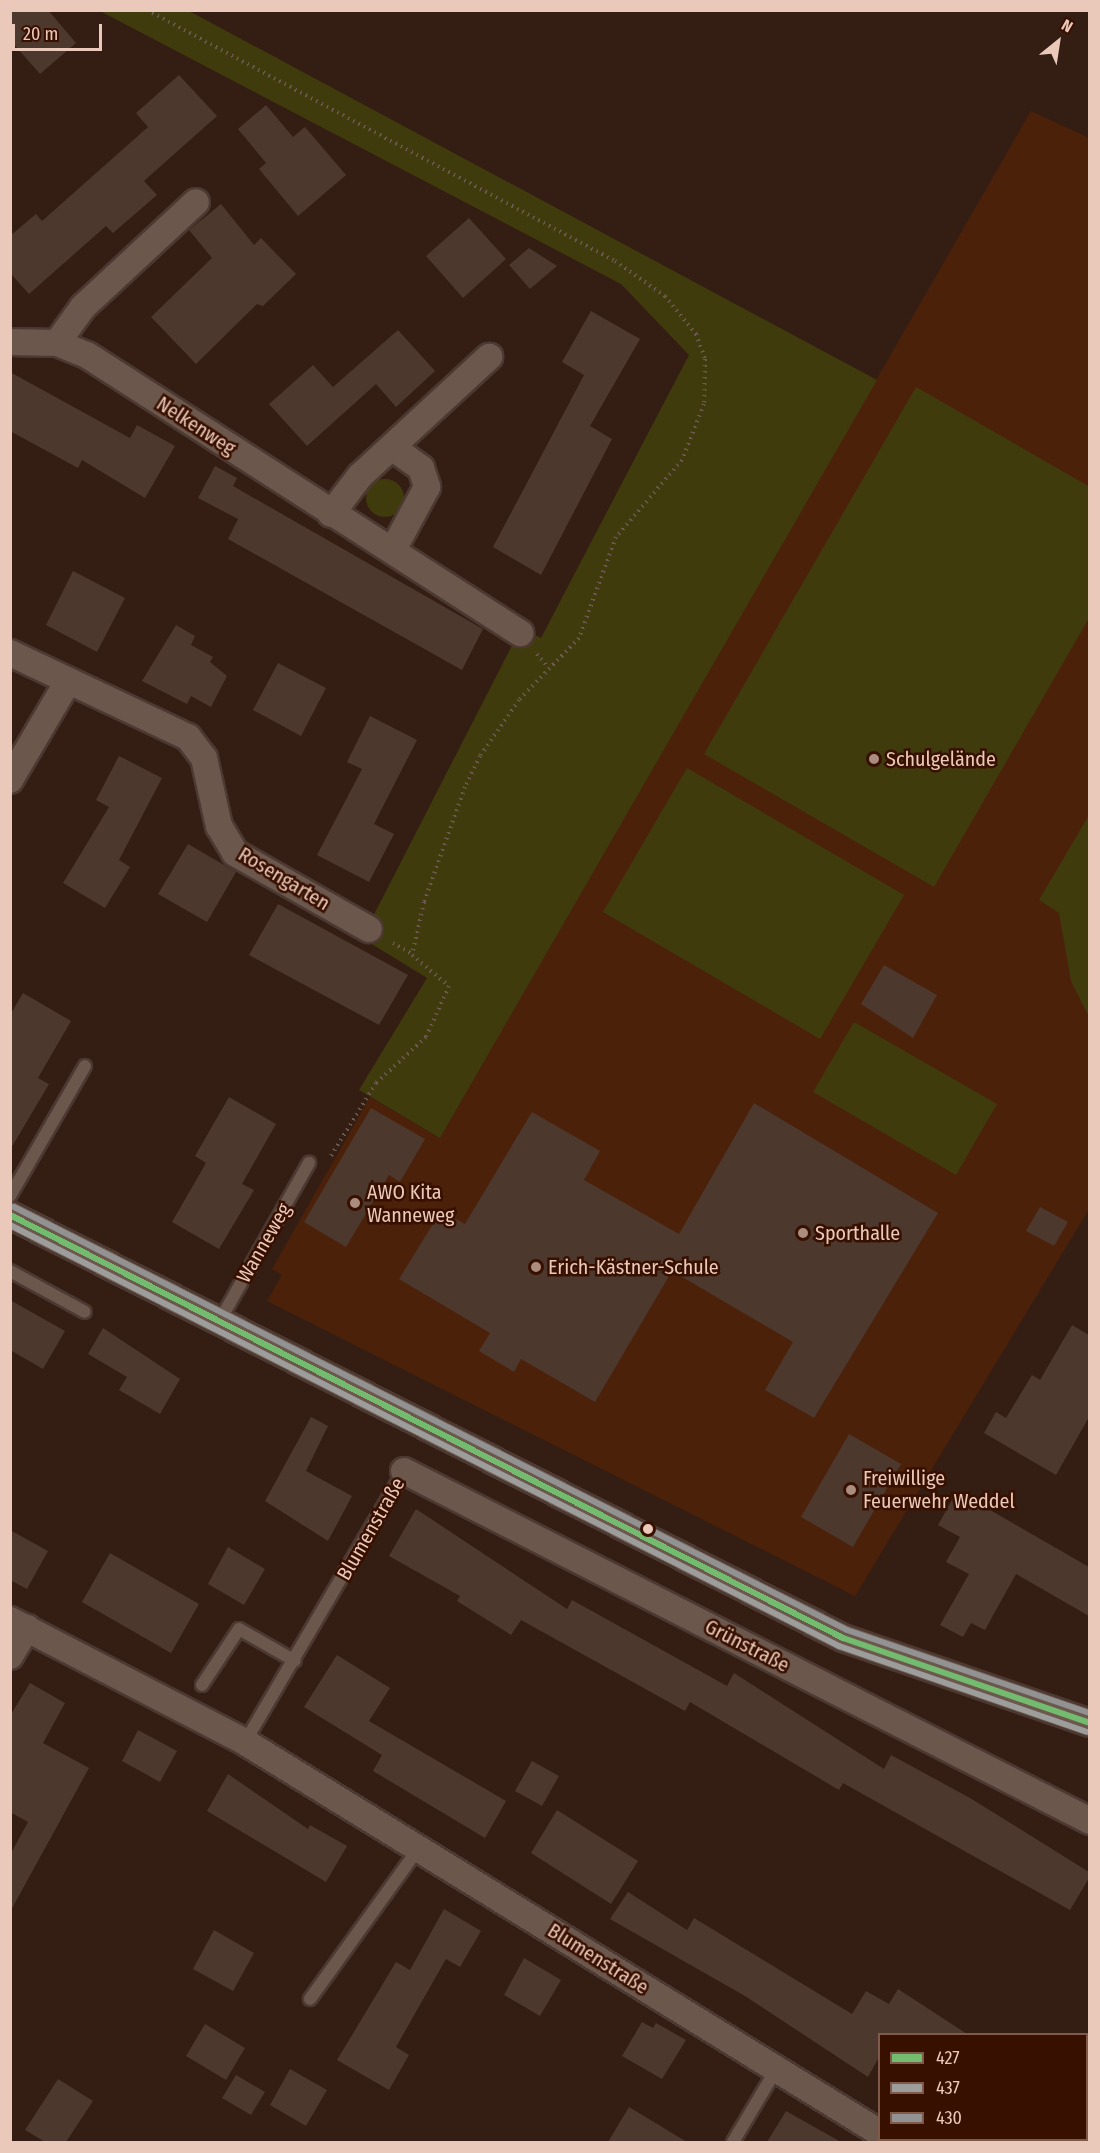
<!DOCTYPE html>
<html>
<head>
<meta charset="utf-8">
<style>
	body { margin:0 }
	#map { position:relative; width:1100px; height:2153px; overflow:hidden; background:#341e13; font-family:"Fira Sans Condensed",sans-serif }
	div>[style] { position:absolute }
	[style*='--x'] { left:calc(var(--x)*1px); top:calc(var(--y)*1px); width:calc(var(--w)*1px); rotate:calc(var(--a)*1deg) }
	.built>* { inset:0; background:#4c210a }
	.green>* { inset:0; background:#403b0c }
	.round { border-radius:50% }
	.building>* { inset:0; background:#4c382d }
	.path>* { height:4px; margin-top:-2px; transform-origin:0; background:repeating-linear-gradient(90deg,#6c5a50 0 1.5px,transparent 0 6px) }
	.roads { filter:drop-shadow(2px 0 #4c3931) drop-shadow(-2px 0 #4c3931) drop-shadow(0 2px #4c3931) drop-shadow(0 -2px #4c3931) }
	.lane>* { height:12px; margin:-6px; padding:0 6px; transform-origin:6px; border-radius:6px; background:#6c574d }
	.street>* { height:26px; margin:-13px; padding:0 13px; transform-origin:13px; border-radius:13px; background:#6c574d }
	.bus-1>* { height:6px; margin:-3px; padding:0 3px; transform-origin:3px; border-radius:3px; background:#72bb6f }
	.bus-2>* { height:6px; margin:-3px; padding:0 3px; transform-origin:3px; border-radius:3px; background:#9d9d9c }
	.bus-3>* { height:6px; margin:-3px; padding:0 3px; transform-origin:3px; border-radius:3px; background:#929292 }
	.dots>* { width:16px; height:16px; translate:-50% -50%; box-sizing:border-box; border:3px solid #371000; border-radius:50% }
	span { translate:-50% -50%; white-space:nowrap; text-align:center; line-height:1.15; -webkit-text-stroke:5px #371000; paint-order:stroke }
	.street-label { font-size:20px; color:#ebc9ba }
	.poi-label { font-size:20px; color:#ebc9ba }
	.left { translate:0 -50%; text-align:left }
	.frame { position:absolute; inset:0; border:12px solid #ebc9ba; pointer-events:none }
	.legend { position:absolute; left:878px; top:2033px; width:210px; height:108px; box-sizing:border-box; background:#371000; border:2px solid #7f5a4a; margin:0; padding:8px 10px; list-style:none; font-size:18px; color:#ebc9ba }
	.legend li { display:flex; align-items:center; gap:12px; height:30px }
	.legend b { width:30px; border:2px solid #7f5a4a }
	.north { position:absolute; left:1028px; top:12px; width:60px; height:60px; -webkit-text-stroke:4px #371000; paint-order:stroke; rotate:30deg; font-size:16px; font-weight:700; line-height:24px; text-align:center; color:#ebc9ba }
	.north::after { content:''; display:block; margin:auto; width:21px; height:27px; background:#ebc9ba; clip-path:polygon(50% 0,100% 100%,50% 72%,0 100%) }
	.scale { position:absolute; left:12px; top:24px; width:90px; height:27px; box-sizing:border-box; border:3px solid #ebc9ba; border-top:0; padding-left:8px; font-size:18px; line-height:21px; white-space:nowrap; color:#ebc9ba; -webkit-text-stroke:4px #371000; paint-order:stroke }
</style>
</head>
<body>
<div id="map">
	<div class="built">
		<i style="clip-path:polygon(1031px 111px,1089px 138px,1089px 1209px,855px 1596px,267px 1301px,282px 1275px,272px 1269px,370px 1097px,440px 1138px)"></i>
	</div>
	<div class="green">
		<i style="clip-path:polygon(100px 11px,189px 11px,877px 380px,440px 1138px,359px 1090px,427px 978px,362px 938px,521px 628px,541px 638px,689px 355px,621px 284px)"></i>
		<i style="clip-path:polygon(916px 387px,1090px 487px,1089px 618px,934px 887px,704px 754px)"></i>
		<i class="round" style="left:366px;top:479px;width:38px;height:38px"></i>
		<i style="clip-path:polygon(687px 768px,904px 895px,820px 1039px,603px 912px)"></i>
		<i style="clip-path:polygon(1089px 815px,1089px 1017px,1071px 981px,1059px 913px,1039px 900px)"></i>
		<i style="clip-path:polygon(854px 1022px,997px 1104px,956px 1175px,813px 1092px)"></i>
	</div>
	<div class="building">
		<i style="clip-path:polygon(10px 10px,48px 10px,76px 43px,40px 74px,10px 40px)"></i>
		<i style="clip-path:polygon(179px 75px,217px 116px,144px 181px,157px 195px,113px 233px,106px 226px,29px 294px,10px 273px,10px 236px,36px 214px,42px 221px,148px 127px,136px 113px)"></i>
		<i style="clip-path:polygon(266px 105px,293px 137px,305px 127px,346px 175px,298px 216px,259px 169px,266px 163px,238px 129px)"></i>
		<i style="clip-path:polygon(221px 204px,254px 245px,261px 238px,296px 274px,263px 306px,257px 304px,196px 364px,151px 317px,212px 258px,189px 230px)"></i>
		<i style="clip-path:polygon(469px 218px,506px 259px,463px 298px,426px 256px)"></i>
		<i style="clip-path:polygon(529px 248px,557px 266px,530px 289px,509px 265px)"></i>
		<i style="clip-path:polygon(591px 311px,640px 339px,590px 426px,612px 439px,541px 575px,493px 547px,584px 375px,562px 362px)"></i>
		<i style="clip-path:polygon(398px 330px,435px 371px,396px 407px,376px 384px,307px 446px,269px 404px,313px 365px,333px 387px)"></i>
		<i style="clip-path:polygon(10px 372px,130px 438px,137px 425px,175px 446px,145px 498px,82px 460px,78px 468px,10px 431px)"></i>
		<i style="clip-path:polygon(215px 466px,237px 478px,233px 486px,483px 629px,462px 670px,228px 539px,238px 519px,198px 498px)"></i>
		<i style="clip-path:polygon(73px 571px,125px 598px,97px 652px,46px 625px)"></i>
		<i style="clip-path:polygon(176px 625px,195px 636px,191px 645px,213px 657px,210px 662px,227px 676px,211px 707px,191px 696px,187px 704px,142px 681px)"></i>
		<i style="clip-path:polygon(278px 663px,326px 688px,301px 736px,253px 710px)"></i>
		<i style="clip-path:polygon(370px 716px,417px 740px,374px 824px,394px 834px,369px 882px,317px 855px,362px 769px,347px 762px)"></i>
		<i style="clip-path:polygon(119px 756px,162px 778px,119px 860px,130px 867px,105px 908px,63px 883px,109px 807px,96px 800px)"></i>
		<i style="clip-path:polygon(188px 844px,236px 872px,207px 922px,158px 894px)"></i>
		<i style="clip-path:polygon(278px 904px,408px 975px,379px 1025px,249px 955px)"></i>
		<i style="clip-path:polygon(884px 965px,937px 995px,913px 1038px,861px 1004px)"></i>
		<i style="clip-path:polygon(23px 993px,71px 1021px,38px 1078px,49px 1084px,10px 1150px,10px 1015px)"></i>
		<i style="clip-path:polygon(229px 1097px,276px 1124px,242px 1184px,254px 1190px,219px 1249px,172px 1222px,206px 1163px,195px 1156px)"></i>
		<i style="clip-path:polygon(754px 1103px,938px 1213px,814px 1418px,765px 1390px,793px 1342px,672px 1271px,595px 1402px,521px 1359px,514px 1372px,479px 1351px,490px 1333px,399px 1279px,441px 1211px,465px 1224px,532px 1112px,600px 1151px,584px 1180px,679px 1234px)"></i>
		<i style="clip-path:polygon(371px 1108px,425px 1139px,400px 1182px,389px 1175px,346px 1247px,304px 1222px)"></i>
		<i style="clip-path:polygon(1040px 1207px,1068px 1222px,1054px 1246px,1026px 1231px)"></i>
		<i style="clip-path:polygon(10px 1300px,65px 1331px,43px 1369px,10px 1350px)"></i>
		<i style="clip-path:polygon(1072px 1325px,1089px 1335px,1089px 1417px,1056px 1475px,984px 1433px,996px 1412px,1006px 1418px,1032px 1375px,1040px 1380px)"></i>
		<i style="clip-path:polygon(103px 1328px,180px 1379px,160px 1414px,119px 1390px,127px 1377px,88px 1354px)"></i>
		<i style="clip-path:polygon(311px 1417px,328px 1426px,306px 1471px,352px 1496px,328px 1541px,265px 1501px)"></i>
		<i style="clip-path:polygon(849px 1434px,901px 1464px,853px 1547px,801px 1517px)"></i>
		<i style="clip-path:polygon(957px 1491px,1089px 1567px,1089px 1616px,1016px 1574px,985px 1630px,971px 1623px,963px 1637px,940px 1625px,969px 1574px,946px 1562px,960px 1537px,938px 1525px)"></i>
		<i style="clip-path:polygon(416px 1509px,567px 1609px,572px 1600px,727px 1686px,734px 1673px,884px 1769px,891px 1755px,970px 1798px,1089px 1872px,1089px 1878px,1070px 1910px,843px 1783px,839px 1790px,690px 1702px,685px 1711px,521px 1620px,511px 1635px,457px 1601px,460px 1596px,389px 1556px)"></i>
		<i style="clip-path:polygon(10px 1530px,48px 1551px,27px 1589px,10px 1580px)"></i>
		<i style="clip-path:polygon(228px 1547px,265px 1569px,244px 1605px,208px 1584px)"></i>
		<i style="clip-path:polygon(110px 1553px,199px 1604px,171px 1653px,82px 1602px)"></i>
		<i style="clip-path:polygon(337px 1655px,390px 1688px,369px 1721px,506px 1801px,485px 1838px,373px 1771px,382px 1755px,304px 1707px)"></i>
		<i style="clip-path:polygon(30px 1683px,65px 1703px,43px 1743px,89px 1768px,10px 1912px,10px 1855px,28px 1822px,10px 1812px,10px 1716px)"></i>
		<i style="clip-path:polygon(138px 1730px,177px 1751px,160px 1782px,122px 1761px)"></i>
		<i style="clip-path:polygon(532px 1761px,559px 1776px,542px 1806px,515px 1791px)"></i>
		<i style="clip-path:polygon(228px 1774px,308px 1829px,310px 1825px,347px 1846px,326px 1882px,207px 1811px)"></i>
		<i style="clip-path:polygon(557px 1810px,638px 1861px,611px 1904px,531px 1853px)"></i>
		<i style="clip-path:polygon(628px 1892px,687px 1930px,694px 1918px,852px 2014px,866px 1991px,889px 2004px,898px 1989px,967px 2034px,879px 2034px,879px 2057px,868px 2077px,745px 1996px,610px 1919px)"></i>
		<i style="clip-path:polygon(444px 1909px,481px 1931px,460px 1967px,446px 1959px,396px 2047px,409px 2055px,389px 2090px,337px 2060px,396px 1962px,410px 1970px)"></i>
		<i style="clip-path:polygon(214px 1930px,254px 1953px,233px 1991px,193px 1969px)"></i>
		<i style="clip-path:polygon(524px 1958px,561px 1980px,540px 2016px,504px 1995px)"></i>
		<i style="clip-path:polygon(642px 2022px,653px 2028px,656px 2023px,686px 2040px,662px 2079px,622px 2056px)"></i>
		<i style="clip-path:polygon(205px 2024px,245px 2048px,226px 2080px,186px 2056px)"></i>
		<i style="clip-path:polygon(290px 2069px,327px 2090px,306px 2126px,270px 2105px)"></i>
		<i style="clip-path:polygon(236px 2075px,265px 2092px,251px 2115px,222px 2098px)"></i>
		<i style="clip-path:polygon(58px 2079px,93px 2101px,66px 2142px,45px 2142px,25px 2130px)"></i>
		<i style="clip-path:polygon(629px 2107px,687px 2142px,608px 2142px)"></i>
		<i style="clip-path:polygon(786px 2111px,841px 2142px,767px 2142px)"></i>
	</div>
	<div class="path">
		<i style="--x:147;--y:10;--w:531;--a:28.21"></i>
		<i style="--x:615;--y:261;--w:61;--a:35"></i>
		<i style="--x:665;--y:296;--w:49;--a:50.8"></i>
		<i style="--x:696;--y:334;--w:27;--a:70"></i>
		<i style="--x:705;--y:359;--w:45;--a:91.3"></i>
		<i style="--x:704;--y:404;--w:60;--a:111.4"></i>
		<i style="--x:682;--y:460;--w:101;--a:130.6"></i>
		<i style="--x:616;--y:537;--w:108;--a:110.1"></i>
		<i style="--x:579;--y:638;--w:86;--a:134.1"></i>
		<i style="--x:519;--y:700;--w:68;--a:124.9"></i>
		<i style="--x:480;--y:756;--w:34;--a:116"></i>
		<i style="--x:465;--y:787;--w:122;--a:109.6"></i>
		<i style="--x:424;--y:902;--w:54;--a:102.8"></i>
		<i style="--x:412;--y:955;--w:48;--a:40"></i>
		<i style="--x:449;--y:986;--w:56;--a:114.3"></i>
		<i style="--x:426;--y:1037;--w:68;--a:137.4"></i>
		<i style="--x:376;--y:1083;--w:89;--a:121.7"></i>
		<i style="--x:537;--y:654;--w:16;--a:50"></i>
		<i style="--x:393;--y:943;--w:22;--a:30"></i>
	</div>
	<div class="roads">
		<div class="lane">
			<i style="--x:10;--y:1196;--w:150;--a:-60"></i>
			<i style="--x:10;--y:1271;--w:85;--a:28.7"></i>
			<i style="--x:219;--y:1322;--w:183;--a:-60.5"></i>
			<i style="--x:202;--y:1685;--w:67;--a:-56.5"></i>
			<i style="--x:239;--y:1629;--w:64;--a:29.7"></i>
			<i style="--x:245;--y:1742;--w:314;--a:-59.6"></i>
			<i style="--x:310;--y:1999;--w:186;--a:-54.2"></i>
			<i style="--x:733;--y:2142;--w:84;--a:-59.2"></i>
		</div>
		<div class="street">
			<i style="--x:10;--y:342;--w:47;--a:1.2"></i>
			<i style="--x:57;--y:343;--w:32;--a:22"></i>
			<i style="--x:87;--y:355;--w:515;--a:32.7"></i>
			<i style="--x:57;--y:343;--w:44;--a:-54.2"></i>
			<i style="--x:83;--y:307;--w:154;--a:-42.9"></i>
			<i style="--x:392;--y:447;--w:36;--a:36"></i>
			<i style="--x:421;--y:468;--w:20;--a:72"></i>
			<i style="--x:427;--y:487;--w:72;--a:118.4"></i>
			<i style="--x:331;--y:514;--w:48;--a:-52.7"></i>
			<i style="--x:360;--y:476;--w:176;--a:-42.7"></i>
			<i style="--x:10;--y:653;--w:197;--a:25.3"></i>
			<i style="--x:188;--y:737;--w:26;--a:53"></i>
			<i style="--x:204;--y:758;--w:70;--a:77.6"></i>
			<i style="--x:219;--y:826;--w:31;--a:59"></i>
			<i style="--x:235;--y:853;--w:154;--a:29.6"></i>
			<i style="--x:10;--y:780;--w:115;--a:-59.6"></i>
			<i style="--x:10;--y:1215;--w:934;--a:26.92"></i>
			<i style="--x:843;--y:1638;--w:261;--a:19"></i>
			<i style="--x:404;--y:1471;--w:770;--a:27.03"></i>
			<i style="--x:10;--y:1620;--w:265;--a:27.4"></i>
			<i style="--x:245;--y:1742;--w:746;--a:31.62"></i>
			<i style="--x:10;--y:1656;--w:33;--a:-59"></i>
		</div>
	</div>
	<div class="bus-1">
		<i style="--x:10;--y:1215;--w:934;--a:26.92"></i>
		<i style="--x:843;--y:1638;--w:261;--a:19"></i>
	</div>
	<div class="bus-2">
		<i style="--x:10;--y:1225;--w:930;--a:26.92"></i>
		<i style="--x:839;--y:1646;--w:262;--a:19.1"></i>
	</div>
	<div class="bus-3">
		<i style="--x:14;--y:1207;--w:934;--a:26.92"></i>
		<i style="--x:847;--y:1630;--w:257;--a:18.9"></i>
	</div>
	<div class="dots">
		<i style="left:874px;top:759px;background:#ab8d80"></i>
		<i style="left:355px;top:1203px;background:#ab8d80"></i>
		<i style="left:803px;top:1233px;background:#ab8d80"></i>
		<i style="left:536px;top:1267px;background:#ab8d80"></i>
		<i style="left:851px;top:1490px;background:#ab8d80"></i>
		<i style="left:648px;top:1529px;background:#ebc9ba"></i>
	</div>
	<div class="street-label">
		<span style="left:196px;top:426px;rotate:33deg">Nelkenweg</span>
		<span style="left:284px;top:879px;rotate:31deg">Rosengarten</span>
		<span style="left:264px;top:1243px;rotate:-60deg">Wanneweg</span>
		<span style="left:371px;top:1529px;rotate:-60deg">Blumenstraße</span>
		<span style="left:747px;top:1646px;rotate:27deg">Grünstraße</span>
		<span style="left:598px;top:1959px;rotate:32deg">Blumenstraße</span>
	</div>
	<div class="poi-label">
		<span class="left" style="left:886px;top:759px">Schulgelände</span>
		<span class="left" style="left:367px;top:1204px">AWO Kita<br>Wanneweg</span>
		<span class="left" style="left:815px;top:1233px">Sporthalle</span>
		<span class="left" style="left:548px;top:1267px">Erich-Kästner-Schule</span>
		<span class="left" style="left:863px;top:1490px">Freiwillige<br>Feuerwehr Weddel</span>
	</div>
	<div class="frame"></div>
	<ul class="legend">
	<li><b style="height:8px;background:#72bb6f"></b>427</li>
	<li><b style="height:8px;background:#9d9d9c"></b>437</li>
	<li><b style="height:8px;background:#929292"></b>430</li>
	</ul>
	<div class="north">N</div>
	<div class="scale">20 m</div>
</div>
</body>
</html>
